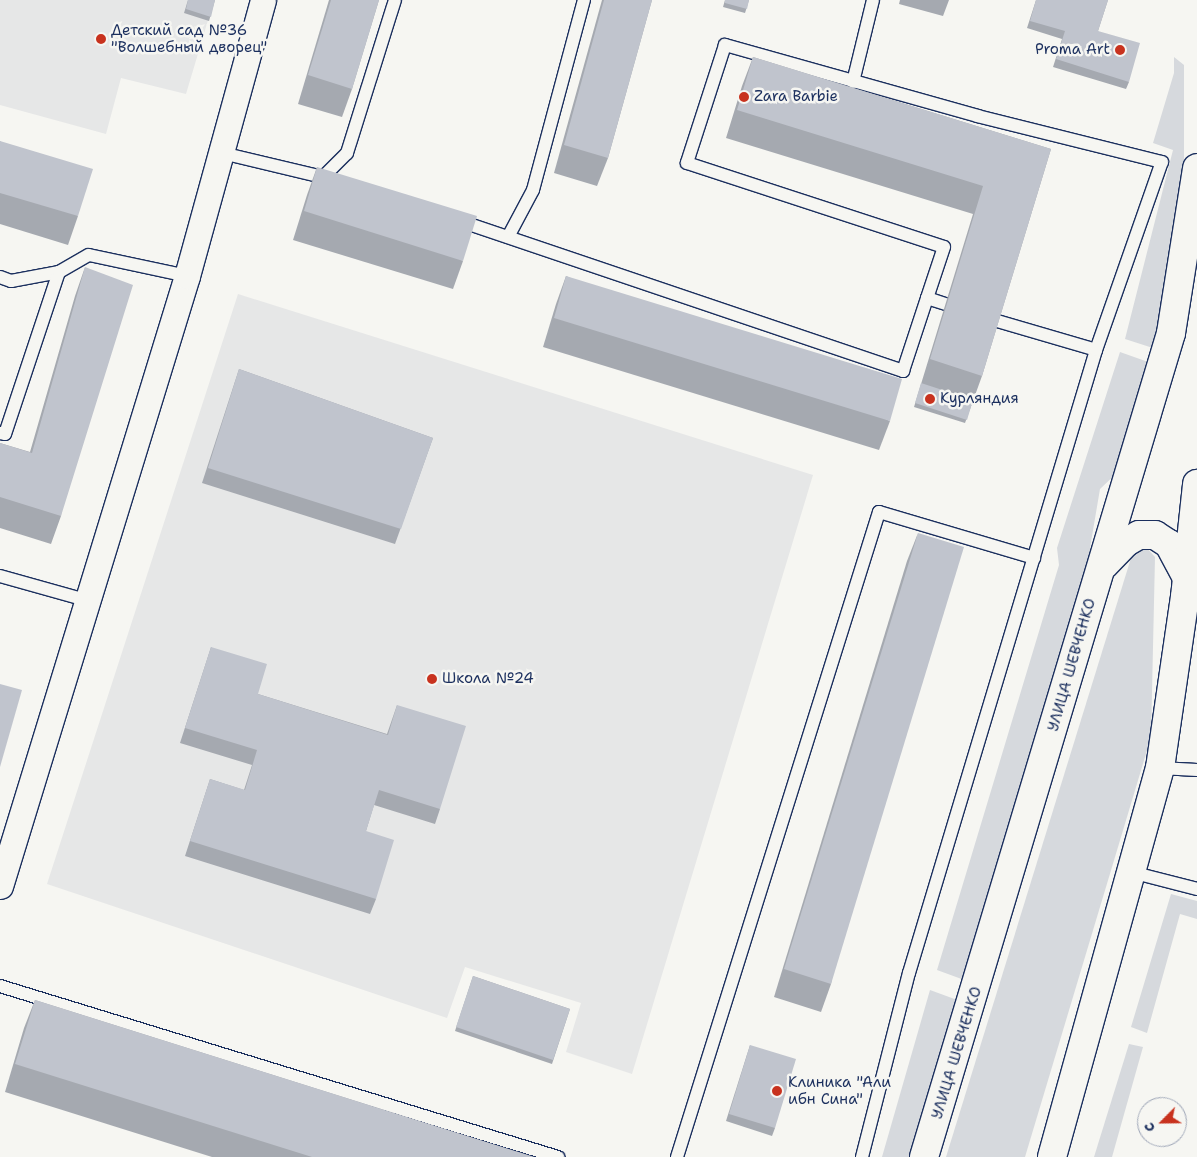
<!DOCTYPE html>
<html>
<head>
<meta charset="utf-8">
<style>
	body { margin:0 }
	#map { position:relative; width:1197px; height:1157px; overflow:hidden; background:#f6f6f2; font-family:"Shantell Sans",sans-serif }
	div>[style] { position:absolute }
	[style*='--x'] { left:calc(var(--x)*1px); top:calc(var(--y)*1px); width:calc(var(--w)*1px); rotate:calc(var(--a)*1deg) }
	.built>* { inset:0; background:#e6e7e7 }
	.green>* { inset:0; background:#d6d9dd }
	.roads { filter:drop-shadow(1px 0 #1b2f5e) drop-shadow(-1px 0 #1b2f5e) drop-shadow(0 1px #1b2f5e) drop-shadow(0 -1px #1b2f5e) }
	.service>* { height:12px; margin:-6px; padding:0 6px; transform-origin:6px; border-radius:6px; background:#f6f6f2 }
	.minor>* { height:25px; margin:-12.5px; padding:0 12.5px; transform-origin:12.5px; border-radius:12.5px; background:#f6f6f2 }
	.primary>* { height:28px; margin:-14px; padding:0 14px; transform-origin:14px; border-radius:14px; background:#f6f6f2 }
	.wall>* { inset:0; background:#a5a9b0 }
	.building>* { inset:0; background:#c0c4cd }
	.dots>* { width:14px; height:14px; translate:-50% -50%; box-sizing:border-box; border:2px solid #f6f6f2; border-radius:50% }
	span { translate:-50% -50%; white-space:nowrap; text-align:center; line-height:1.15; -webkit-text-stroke:5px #f6f6f2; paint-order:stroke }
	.poi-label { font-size:15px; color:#1b2f5e }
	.left { translate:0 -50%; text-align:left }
	.right { translate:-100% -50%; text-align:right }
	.street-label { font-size:15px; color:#1b2f5e }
	.north { position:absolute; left:1137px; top:1097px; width:50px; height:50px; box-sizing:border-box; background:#f6f6f2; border:1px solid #9ea6b7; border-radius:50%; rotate:247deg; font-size:14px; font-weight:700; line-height:20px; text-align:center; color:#1b2f5e }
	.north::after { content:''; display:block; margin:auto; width:18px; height:22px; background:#c8321e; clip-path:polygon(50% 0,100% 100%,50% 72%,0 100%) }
</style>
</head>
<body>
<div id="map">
	<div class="built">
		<i style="clip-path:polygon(0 0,214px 0,186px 94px,121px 78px,106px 134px,0 105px)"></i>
		<i style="clip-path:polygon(238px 294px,813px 475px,632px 1074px,566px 1052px,581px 1003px,465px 967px,447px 1018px,47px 884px)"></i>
	</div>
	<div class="green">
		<i style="clip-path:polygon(1174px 57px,1184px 65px,1184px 168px,1156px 349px,1125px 339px,1173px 150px,1153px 143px,1174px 73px)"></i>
		<i style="clip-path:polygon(1120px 352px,1151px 363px,1121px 469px,1100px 489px,1090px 548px,1097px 560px,967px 981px,937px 970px,1059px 565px,1057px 548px)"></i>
		<i style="clip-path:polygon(1145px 546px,1155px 557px,1151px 737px,1025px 1157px,946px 1157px,1131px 558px)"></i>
		<i style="clip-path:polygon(1171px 894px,1197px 901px,1197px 919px,1180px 914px,1147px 1033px,1131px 1027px)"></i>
		<i style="clip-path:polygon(930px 990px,960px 1001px,915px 1157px,882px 1157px)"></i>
		<i style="clip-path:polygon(1129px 1044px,1143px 1047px,1112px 1157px,1094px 1157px)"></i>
	</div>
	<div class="roads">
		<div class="service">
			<i style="--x:853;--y:82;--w:84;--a:-76.3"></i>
			<i style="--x:222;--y:153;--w:104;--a:13.4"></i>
			<i style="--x:323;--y:177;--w:34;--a:-45"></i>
			<i style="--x:347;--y:153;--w:160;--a:-72.6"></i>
			<i style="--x:460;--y:221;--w:468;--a:18.7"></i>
			<i style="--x:903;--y:371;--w:77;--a:-71.8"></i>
			<i style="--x:508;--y:237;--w:53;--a:-62"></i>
			<i style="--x:533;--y:190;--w:197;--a:-75"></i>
			<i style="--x:0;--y:277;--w:12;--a:20"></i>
			<i style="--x:11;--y:281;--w:49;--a:-10.6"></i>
			<i style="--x:997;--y:321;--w:103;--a:16.3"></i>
			<i style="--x:0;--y:433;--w:5;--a:11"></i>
			<i style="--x:5;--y:434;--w:171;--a:-71.6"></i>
			<i style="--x:59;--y:272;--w:34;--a:-30"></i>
			<i style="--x:89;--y:255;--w:100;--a:12.1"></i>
			<i style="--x:0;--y:576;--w:89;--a:15.6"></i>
			<i style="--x:1160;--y:768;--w:37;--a:3"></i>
			<i style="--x:1131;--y:872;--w:68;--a:14.4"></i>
			<i style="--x:0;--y:986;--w:584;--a:17.04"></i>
			<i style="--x:677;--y:1157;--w:676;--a:-72.61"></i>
			<i style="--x:879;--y:512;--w:162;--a:16.5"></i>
			<i style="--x:862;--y:1157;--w:190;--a:-75.7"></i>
			<i style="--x:909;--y:973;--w:650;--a:-73.29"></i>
			<i style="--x:1096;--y:350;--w:199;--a:-70.7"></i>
			<i style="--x:1162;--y:162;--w:190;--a:-166"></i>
			<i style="--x:978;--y:116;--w:263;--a:-164.3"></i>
			<i style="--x:725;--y:45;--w:124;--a:107.9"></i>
			<i style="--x:687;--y:163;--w:270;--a:18.1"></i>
			<i style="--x:944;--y:247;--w:54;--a:108.4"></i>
			<i style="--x:927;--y:298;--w:19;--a:18"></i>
		</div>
		<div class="minor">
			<i style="--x:0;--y:886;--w:638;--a:-72.96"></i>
			<i style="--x:187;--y:276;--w:286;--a:-74.6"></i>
		</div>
		<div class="primary">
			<i style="--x:1104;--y:565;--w:30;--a:-46"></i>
			<i style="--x:1125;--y:543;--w:16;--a:-30"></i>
			<i style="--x:1139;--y:535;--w:16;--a:0"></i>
			<i style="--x:1155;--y:535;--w:17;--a:33"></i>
			<i style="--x:1169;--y:544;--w:38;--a:62"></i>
			<i style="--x:924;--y:1157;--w:860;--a:-73.31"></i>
			<i style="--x:1171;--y:333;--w:167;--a:-81"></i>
			<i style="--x:1052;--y:1157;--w:404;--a:-74.5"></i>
			<i style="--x:1160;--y:768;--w:173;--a:-81.7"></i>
			<i style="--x:1185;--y:597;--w:114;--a:-83.9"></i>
		</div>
	</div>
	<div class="wall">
		<i style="clip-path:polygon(188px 0,215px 0,209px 21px,184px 13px)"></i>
		<i style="clip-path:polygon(329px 0,379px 0,352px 89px,342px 117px,298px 104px)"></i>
		<i style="clip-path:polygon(602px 0,652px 0,608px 158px,597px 186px,554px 173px)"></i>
		<i style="clip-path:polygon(725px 0,749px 0,745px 13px,723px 7px)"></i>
		<i style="clip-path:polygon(900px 0,949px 0,943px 16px,899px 4px)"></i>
		<i style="clip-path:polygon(1036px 0,1108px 0,1098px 31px,1129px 82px,1126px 89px,1053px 67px,1062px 39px,1027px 28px)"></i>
		<i style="clip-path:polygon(753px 57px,1051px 149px,982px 376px,965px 423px,914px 407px,973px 214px,726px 138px,742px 86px)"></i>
		<i style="clip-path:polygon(0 141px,78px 216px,68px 245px,0 224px)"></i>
		<i style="clip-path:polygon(317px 167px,463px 261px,453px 289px,293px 240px,307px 195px)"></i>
		<i style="clip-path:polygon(85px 267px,61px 516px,51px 544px,0 528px,0 443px,30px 452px,75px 296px)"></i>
		<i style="clip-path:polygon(566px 276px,890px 421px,879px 450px,543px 347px,556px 304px)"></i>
		<i style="clip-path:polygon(239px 369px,433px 438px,395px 544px,202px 483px)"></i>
		<i style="clip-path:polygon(918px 533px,831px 984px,821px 1012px,774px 997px,907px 561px)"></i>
		<i style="clip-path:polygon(211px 647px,258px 694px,387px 734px,397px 705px,440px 809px,435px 824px,374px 805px,366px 831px,376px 899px,370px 914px,185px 856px,210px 779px,244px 790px,252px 765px,180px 743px)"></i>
		<i style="clip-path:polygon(473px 976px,570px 1009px,552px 1064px,455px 1031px)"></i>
		<i style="clip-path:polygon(35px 1000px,534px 1157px,212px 1157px,5px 1092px,24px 1028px)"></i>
		<i style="clip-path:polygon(750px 1045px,775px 1128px,772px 1136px,726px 1121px)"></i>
	</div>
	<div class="building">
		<i style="clip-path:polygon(188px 0,215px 0,211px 17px,186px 9px)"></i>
		<i style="clip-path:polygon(331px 0,379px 0,352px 89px,308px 75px)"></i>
		<i style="clip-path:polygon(604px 0,652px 0,608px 158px,564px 145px)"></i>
		<i style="clip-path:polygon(725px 0,749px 0,747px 9px,725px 3px)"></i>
		<i style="clip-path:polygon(1036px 0,1108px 0,1098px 31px,1140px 43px,1129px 82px,1056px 59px,1065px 31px,1030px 21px)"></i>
		<i style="clip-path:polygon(753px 57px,1051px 149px,982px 376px,930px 359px,983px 186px,737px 110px)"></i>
		<i style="clip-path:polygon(0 141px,93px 169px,78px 216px,0 193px)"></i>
		<i style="clip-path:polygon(317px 167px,477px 216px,463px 261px,304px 211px)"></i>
		<i style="clip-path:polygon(85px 267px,133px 285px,61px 516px,0 497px,0 443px,32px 453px)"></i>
		<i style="clip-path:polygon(566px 276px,902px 379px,890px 421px,554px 318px)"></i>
		<i style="clip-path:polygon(239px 369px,433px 438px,401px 529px,208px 468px)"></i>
		<i style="clip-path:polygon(921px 383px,973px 400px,967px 420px,915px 403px)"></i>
		<i style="clip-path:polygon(918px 533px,964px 547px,831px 984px,784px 969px)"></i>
		<i style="clip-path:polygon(211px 647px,267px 664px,258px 694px,388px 735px,397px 705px,466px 726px,440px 809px,379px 790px,366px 831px,394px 840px,376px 899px,190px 841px,210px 779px,245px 790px,257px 750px,185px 728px)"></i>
		<i style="clip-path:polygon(0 684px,22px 690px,0 767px)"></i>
		<i style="clip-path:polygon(473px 976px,570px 1009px,553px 1060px,456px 1027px)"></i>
		<i style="clip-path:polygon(35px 1000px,534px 1157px,312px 1157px,15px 1064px)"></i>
		<i style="clip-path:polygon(750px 1045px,796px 1059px,775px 1128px,729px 1114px)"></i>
	</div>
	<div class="dots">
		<i style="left:101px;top:39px;background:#c8321e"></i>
		<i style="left:1120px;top:50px;background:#c8321e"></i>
		<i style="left:744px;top:97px;background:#c8321e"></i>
		<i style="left:930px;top:399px;background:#c8321e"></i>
		<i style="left:432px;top:679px;background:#c8321e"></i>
		<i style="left:777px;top:1091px;background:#c8321e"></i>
	</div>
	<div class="poi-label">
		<span class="left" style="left:111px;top:39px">Детский сад №36<br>"Волшебный дворец"</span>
		<span class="right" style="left:1110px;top:50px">Proma Art</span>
		<span class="left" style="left:754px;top:97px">Zara Barbie</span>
		<span class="left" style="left:940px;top:399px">Курляндия</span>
		<span class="left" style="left:442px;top:679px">Школа №24</span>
		<span class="left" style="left:788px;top:1091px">Клиника "Али<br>ибн Сина"</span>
	</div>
	<div class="street-label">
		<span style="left:1072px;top:665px;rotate:-74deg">УЛИЦА ШЕВЧЕНКО</span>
		<span style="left:957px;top:1053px;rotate:-73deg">УЛИЦА ШЕВЧЕНКО</span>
	</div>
	<div class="north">С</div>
</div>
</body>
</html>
